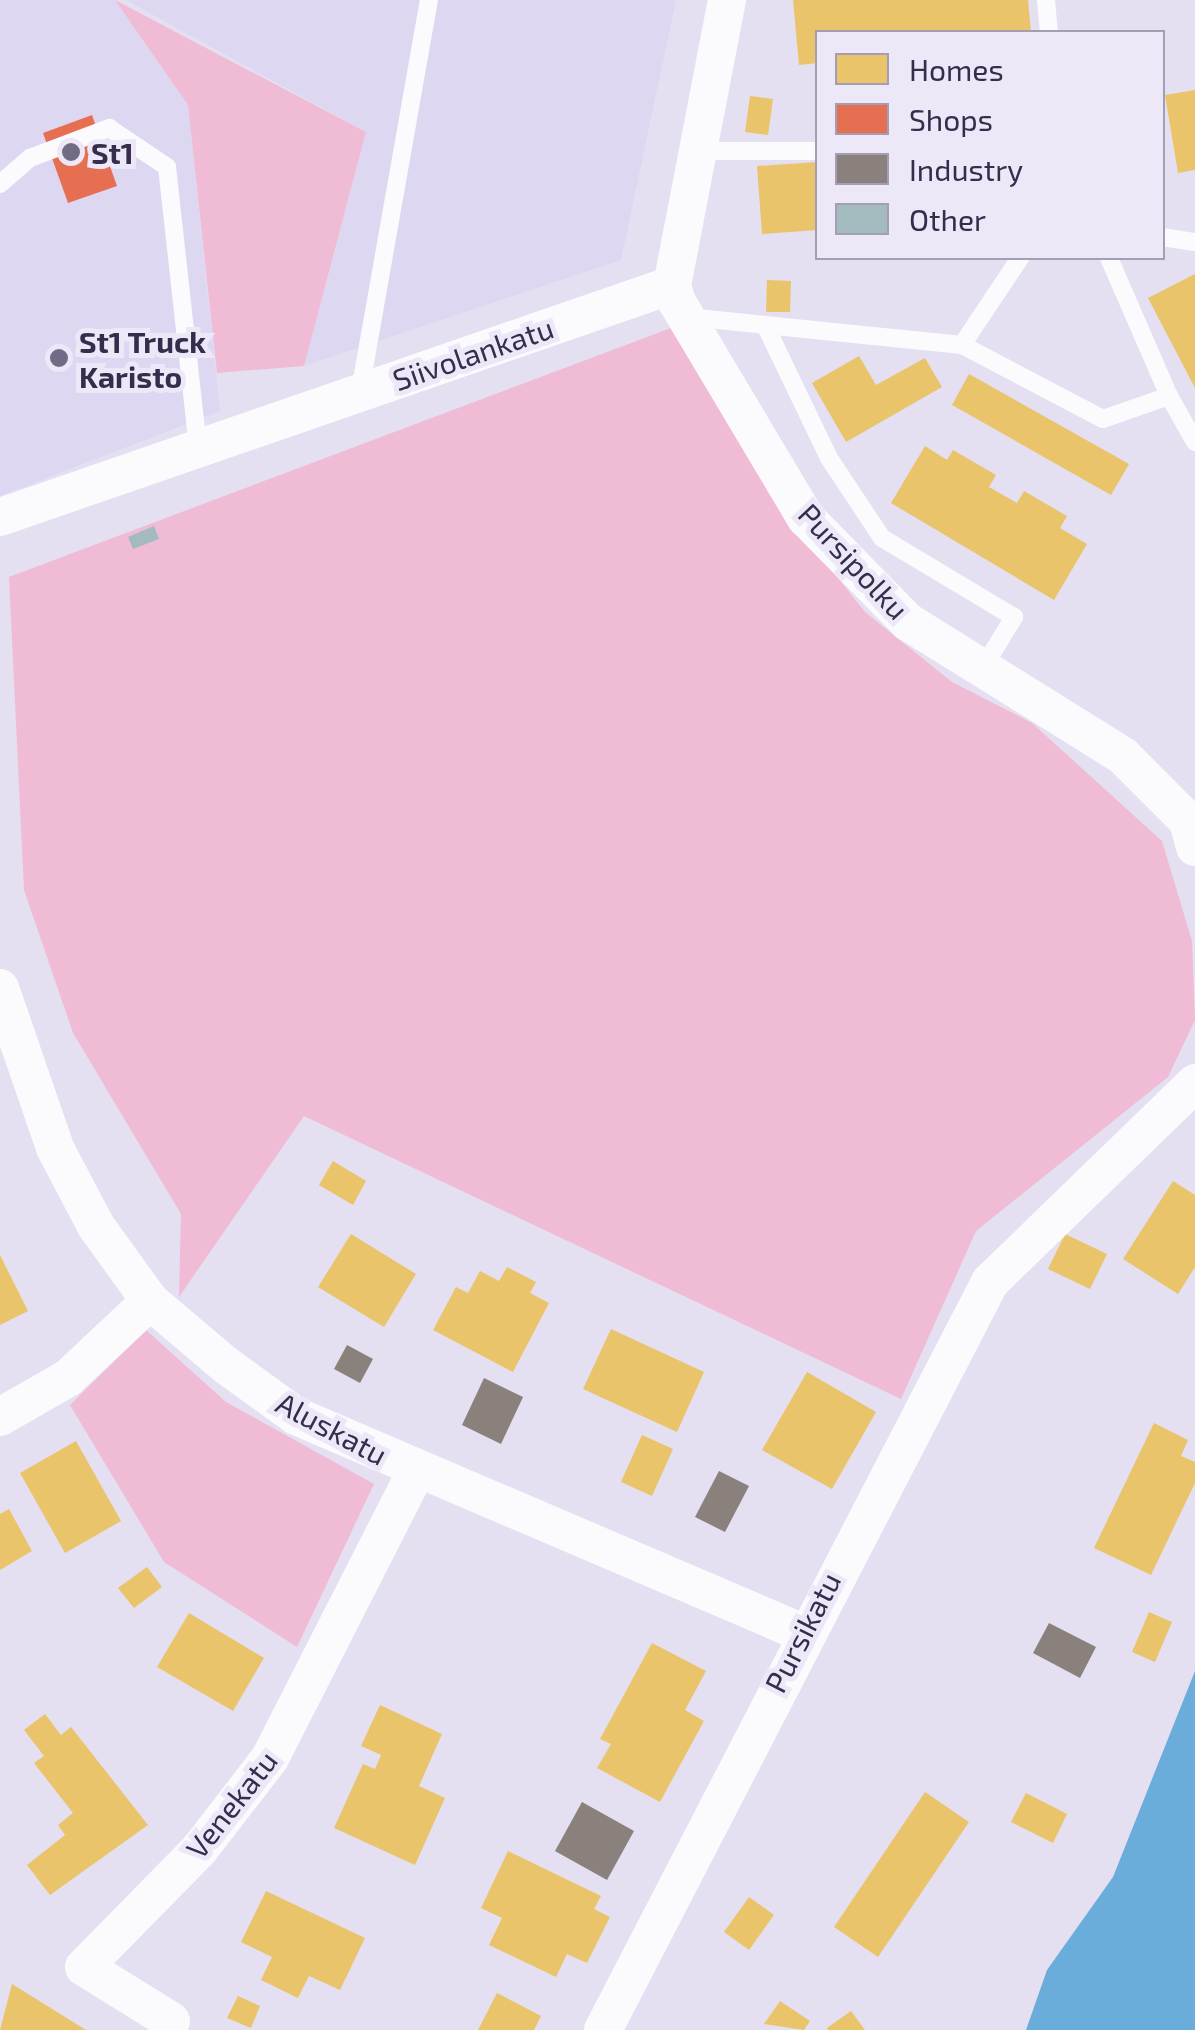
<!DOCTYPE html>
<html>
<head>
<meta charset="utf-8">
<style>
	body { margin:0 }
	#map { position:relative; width:1195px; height:2030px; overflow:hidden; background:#e4dff1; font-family:"Exo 2",sans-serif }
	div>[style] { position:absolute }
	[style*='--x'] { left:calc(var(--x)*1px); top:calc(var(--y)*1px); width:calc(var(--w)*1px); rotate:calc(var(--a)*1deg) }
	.built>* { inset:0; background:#ded7f2 }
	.green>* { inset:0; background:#f0bcd5 }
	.water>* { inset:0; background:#6badda }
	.homes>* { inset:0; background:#e9c46a }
	.shops>* { inset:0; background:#e76f51 }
	.industry>* { inset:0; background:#8a817c }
	.building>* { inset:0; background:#a3bbbe }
	.lane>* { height:18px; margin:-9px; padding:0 9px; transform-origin:9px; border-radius:9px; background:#fbfafd }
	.street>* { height:38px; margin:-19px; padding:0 19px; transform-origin:19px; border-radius:19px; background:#fbfafd }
	.dots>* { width:28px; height:28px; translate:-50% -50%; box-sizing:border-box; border:5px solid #ede8f8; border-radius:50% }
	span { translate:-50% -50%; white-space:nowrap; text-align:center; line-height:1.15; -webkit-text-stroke:10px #ede8f8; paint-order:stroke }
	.poi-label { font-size:30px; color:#362c4b; font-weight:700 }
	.left { translate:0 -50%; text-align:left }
	.street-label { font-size:30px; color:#362c4b }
	.legend { position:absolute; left:815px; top:30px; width:350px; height:230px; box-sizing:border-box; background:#ede8f8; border:2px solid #a49db3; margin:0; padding:12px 18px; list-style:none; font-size:30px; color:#362c4b }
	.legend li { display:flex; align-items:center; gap:20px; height:50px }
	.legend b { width:50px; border:2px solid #a49db3 }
</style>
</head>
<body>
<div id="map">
	<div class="built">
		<i style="clip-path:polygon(0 0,115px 0,188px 105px,220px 411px,0 496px)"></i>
		<i style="clip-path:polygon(126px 0,676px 0,621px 260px,304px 366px,366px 132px)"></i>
	</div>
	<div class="green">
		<i style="clip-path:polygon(115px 0,366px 132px,304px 366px,217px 373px,188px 105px)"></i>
		<i style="clip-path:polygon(671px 328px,782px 508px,865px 612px,952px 682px,1032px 723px,1162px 841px,1192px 941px,1195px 1020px,1168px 1077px,976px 1231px,901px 1399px,304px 1116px,179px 1297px,181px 1214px,73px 1033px,24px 890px,9px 577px)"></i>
		<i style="clip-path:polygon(146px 1330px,226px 1402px,374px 1484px,297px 1647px,164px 1562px,70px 1405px)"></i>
	</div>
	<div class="water">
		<i style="clip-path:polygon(1195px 1671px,1195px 2030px,1026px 2030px,1047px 1970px,1113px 1877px)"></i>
	</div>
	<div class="homes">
		<i style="clip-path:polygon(793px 0,1028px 0,1031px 32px,818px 32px,818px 63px,799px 65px)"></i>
		<i style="clip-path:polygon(1195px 90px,1195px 170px,1178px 173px,1165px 95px)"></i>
		<i style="clip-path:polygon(750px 96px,773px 99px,768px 135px,745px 132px)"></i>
		<i style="clip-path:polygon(818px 162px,818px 230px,762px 234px,757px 166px)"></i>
		<i style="clip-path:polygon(1195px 274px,1195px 388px,1148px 298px)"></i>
		<i style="clip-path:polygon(767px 280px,791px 281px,790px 312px,766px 312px)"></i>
		<i style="clip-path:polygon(859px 356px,876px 385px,925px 358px,942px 387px,846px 442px,812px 383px)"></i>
		<i style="clip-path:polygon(969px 374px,1129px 464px,1111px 495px,952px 405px)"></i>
		<i style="clip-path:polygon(925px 446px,947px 460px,953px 450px,996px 475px,989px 487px,1017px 503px,1024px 491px,1067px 516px,1060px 528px,1087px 544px,1054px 600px,891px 503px)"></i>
		<i style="clip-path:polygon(333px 1161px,366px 1181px,353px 1205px,319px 1185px)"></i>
		<i style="clip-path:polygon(1173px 1181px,1195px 1195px,1195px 1267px,1178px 1294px,1123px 1259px)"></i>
		<i style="clip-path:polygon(351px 1234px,416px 1274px,384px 1327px,318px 1287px)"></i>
		<i style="clip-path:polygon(1065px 1234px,1107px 1254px,1090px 1289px,1048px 1269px)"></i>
		<i style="clip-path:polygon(0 1255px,28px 1311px,0 1325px)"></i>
		<i style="clip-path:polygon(507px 1267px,536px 1282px,530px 1293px,549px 1303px,513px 1372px,433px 1330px,456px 1287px,468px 1293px,480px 1271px,499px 1281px)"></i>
		<i style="clip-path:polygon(611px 1329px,704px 1372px,677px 1432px,583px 1389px)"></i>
		<i style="clip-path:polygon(807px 1372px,876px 1412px,832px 1489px,762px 1450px)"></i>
		<i style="clip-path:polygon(1154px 1423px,1188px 1440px,1181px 1456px,1195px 1462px,1195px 1483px,1151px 1575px,1094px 1548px)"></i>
		<i style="clip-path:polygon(642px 1435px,673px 1449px,652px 1496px,621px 1482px)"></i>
		<i style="clip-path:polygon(76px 1441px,121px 1521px,65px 1553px,20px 1473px)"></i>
		<i style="clip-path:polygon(9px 1509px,32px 1551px,0 1570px,0 1514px)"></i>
		<i style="clip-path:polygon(147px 1567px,162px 1587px,134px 1608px,118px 1588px)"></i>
		<i style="clip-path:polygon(1149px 1612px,1172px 1622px,1155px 1662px,1132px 1652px)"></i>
		<i style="clip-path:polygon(189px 1613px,264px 1658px,233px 1711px,157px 1667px)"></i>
		<i style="clip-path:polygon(652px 1643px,706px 1671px,685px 1710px,704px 1721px,660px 1802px,597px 1768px,611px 1744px,600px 1739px)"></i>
		<i style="clip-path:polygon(380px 1705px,442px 1734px,419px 1786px,445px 1798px,415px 1865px,334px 1828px,363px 1764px,375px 1769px,381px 1755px,361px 1746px)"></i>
		<i style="clip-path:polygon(45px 1714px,61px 1735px,71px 1727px,148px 1825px,50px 1895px,27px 1865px,65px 1835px,58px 1825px,73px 1813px,34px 1763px,44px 1756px,24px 1730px)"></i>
		<i style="clip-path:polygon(925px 1792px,969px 1822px,878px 1957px,834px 1927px)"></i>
		<i style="clip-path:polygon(1026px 1793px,1067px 1814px,1053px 1843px,1011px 1822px)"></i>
		<i style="clip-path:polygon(508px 1851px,601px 1896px,594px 1909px,610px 1917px,587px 1963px,567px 1954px,556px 1977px,489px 1945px,502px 1918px,481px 1908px)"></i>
		<i style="clip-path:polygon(266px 1891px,365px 1938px,340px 1990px,309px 1976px,298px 1998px,261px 1980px,272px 1957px,241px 1942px)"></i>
		<i style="clip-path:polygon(749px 1897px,774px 1915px,749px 1950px,724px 1932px)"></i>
		<i style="clip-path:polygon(12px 1984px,86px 2030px,0 2030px)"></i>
		<i style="clip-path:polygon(497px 1993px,541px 2016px,534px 2030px,478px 2030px)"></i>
		<i style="clip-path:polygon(238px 1996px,260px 2006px,251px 2028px,227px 2018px)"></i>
		<i style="clip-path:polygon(780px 2001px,810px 2021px,804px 2030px,764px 2024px)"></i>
		<i style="clip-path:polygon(851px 2011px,865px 2030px,828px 2030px,827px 2028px)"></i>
	</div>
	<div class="shops">
		<i style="clip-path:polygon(92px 115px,117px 186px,68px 203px,43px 133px)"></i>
	</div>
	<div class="industry">
		<i style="clip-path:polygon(347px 1345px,373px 1359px,360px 1383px,334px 1369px)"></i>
		<i style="clip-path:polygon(484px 1378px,523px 1397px,501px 1444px,462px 1425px)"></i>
		<i style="clip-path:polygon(719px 1471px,749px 1486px,725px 1532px,695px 1517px)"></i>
		<i style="clip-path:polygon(1049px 1623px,1096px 1647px,1080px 1678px,1033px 1653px)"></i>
		<i style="clip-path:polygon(582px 1802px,634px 1831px,607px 1880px,555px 1851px)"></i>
	</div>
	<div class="building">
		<i style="clip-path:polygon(154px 526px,159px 539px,133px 549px,128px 537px)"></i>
	</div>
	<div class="lane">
		<i style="--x:1046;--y:0;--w:32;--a:85"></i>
		<i style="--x:695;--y:151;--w:123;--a:0"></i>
		<i style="--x:0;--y:184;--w:40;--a:-41"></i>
		<i style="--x:30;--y:158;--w:85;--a:-20.8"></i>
		<i style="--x:109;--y:128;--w:70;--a:33.9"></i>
		<i style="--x:167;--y:167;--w:282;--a:83.7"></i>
		<i style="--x:1162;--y:237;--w:33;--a:9"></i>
		<i style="--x:1020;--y:258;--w:105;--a:123.7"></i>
		<i style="--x:962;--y:345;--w:159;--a:27.7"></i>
		<i style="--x:1103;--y:419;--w:70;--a:-19.2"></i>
		<i style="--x:1169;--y:396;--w:150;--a:-113.5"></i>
		<i style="--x:688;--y:317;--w:77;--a:5.9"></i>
		<i style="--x:962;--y:345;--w:198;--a:-174.2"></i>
		<i style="--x:765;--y:325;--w:148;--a:64.3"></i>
		<i style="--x:829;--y:458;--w:96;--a:56.5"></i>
		<i style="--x:882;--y:538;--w:154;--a:30.9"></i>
		<i style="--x:1014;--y:617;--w:60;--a:121.3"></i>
		<i style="--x:360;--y:391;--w:397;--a:-80"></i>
		<i style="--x:1169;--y:396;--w:53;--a:60.5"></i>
	</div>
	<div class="street">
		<i style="--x:727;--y:0;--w:290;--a:100.9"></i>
		<i style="--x:672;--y:285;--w:18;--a:74"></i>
		<i style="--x:677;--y:302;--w:252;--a:59.2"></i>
		<i style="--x:806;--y:518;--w:146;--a:45.6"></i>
		<i style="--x:908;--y:622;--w:253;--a:31.9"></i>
		<i style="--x:1123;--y:756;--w:92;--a:45"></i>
		<i style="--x:1188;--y:821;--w:27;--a:75"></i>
		<i style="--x:0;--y:517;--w:711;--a:-19.05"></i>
		<i style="--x:0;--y:988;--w:169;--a:71"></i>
		<i style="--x:55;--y:1148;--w:88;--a:62.3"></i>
		<i style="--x:96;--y:1226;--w:92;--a:54.2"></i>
		<i style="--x:150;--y:1301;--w:101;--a:40.2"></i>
		<i style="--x:227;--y:1366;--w:85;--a:35.9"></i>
		<i style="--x:296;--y:1416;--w:549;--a:23.16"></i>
		<i style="--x:0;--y:1417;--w:78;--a:-29.8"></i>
		<i style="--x:68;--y:1378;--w:112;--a:-43.2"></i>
		<i style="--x:171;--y:2021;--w:102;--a:-148.2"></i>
		<i style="--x:84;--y:1967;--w:164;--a:-45.5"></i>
		<i style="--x:199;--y:1850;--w:116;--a:-52.3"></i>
		<i style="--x:270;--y:1758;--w:322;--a:-63"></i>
		<i style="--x:603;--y:2030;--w:842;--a:-62.64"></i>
		<i style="--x:990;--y:1282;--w:286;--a:-44.1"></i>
	</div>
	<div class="dots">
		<i style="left:71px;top:152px;background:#736b85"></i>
		<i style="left:59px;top:358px;background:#736b85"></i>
	</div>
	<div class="poi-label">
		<span class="left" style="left:91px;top:152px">St1</span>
		<span class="left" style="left:79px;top:358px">St1 Truck<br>Karisto</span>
	</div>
	<div class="street-label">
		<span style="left:473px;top:353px;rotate:-19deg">Siivolankatu</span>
		<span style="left:854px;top:561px;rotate:47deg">Pursipolku</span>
		<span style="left:332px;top:1428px;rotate:28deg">Aluskatu</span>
		<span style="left:802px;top:1632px;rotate:-63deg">Pursikatu</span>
		<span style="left:231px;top:1804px;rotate:-52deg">Venekatu</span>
	</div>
	<ul class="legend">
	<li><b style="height:28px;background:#e9c46a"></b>Homes</li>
	<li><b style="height:28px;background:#e76f51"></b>Shops</li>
	<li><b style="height:28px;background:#8a817c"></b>Industry</li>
	<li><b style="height:28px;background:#a3bbbe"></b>Other</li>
	</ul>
</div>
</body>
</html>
